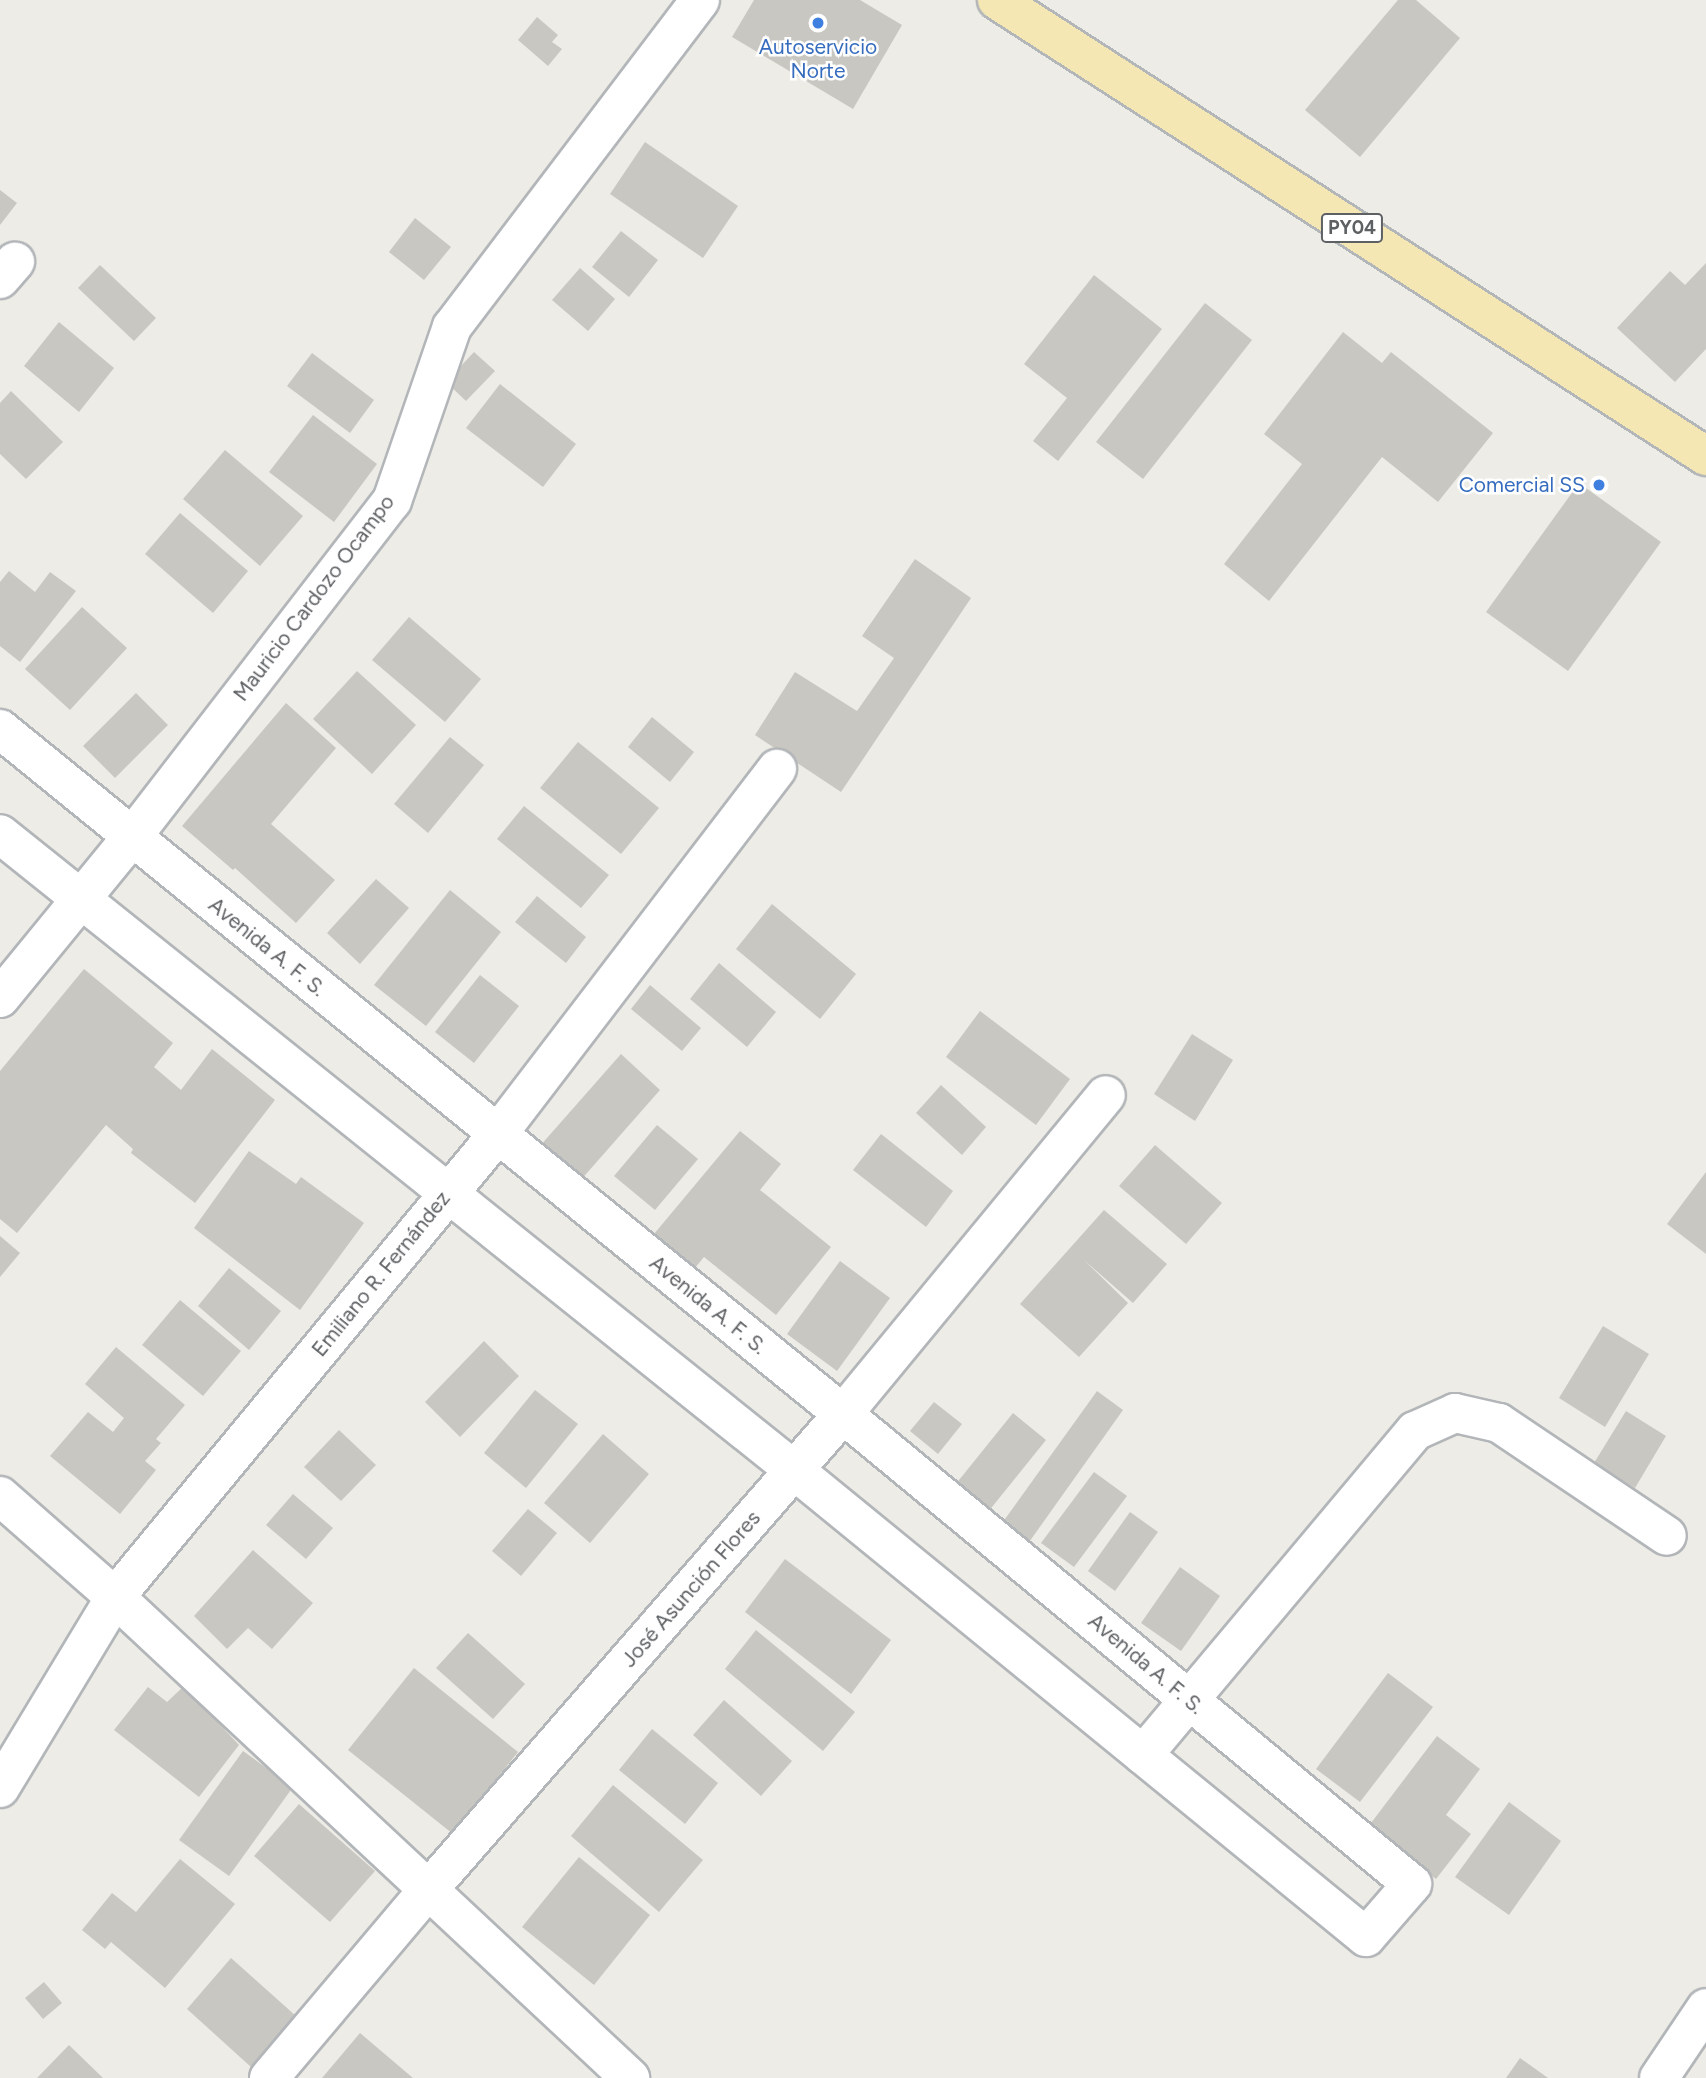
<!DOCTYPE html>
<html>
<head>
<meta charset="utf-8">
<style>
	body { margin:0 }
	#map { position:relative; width:1706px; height:2078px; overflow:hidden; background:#eeece6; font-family:Figtree,sans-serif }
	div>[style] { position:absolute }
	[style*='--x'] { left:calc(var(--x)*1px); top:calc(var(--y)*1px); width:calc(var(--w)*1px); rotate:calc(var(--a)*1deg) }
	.building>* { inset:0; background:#c9c7c2 }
	.roads { filter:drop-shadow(2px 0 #b3b6b9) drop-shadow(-2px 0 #b3b6b9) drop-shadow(0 2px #b3b6b9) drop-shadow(0 -2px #b3b6b9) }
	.minor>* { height:38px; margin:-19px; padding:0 19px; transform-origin:19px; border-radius:19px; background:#fff }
	.major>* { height:38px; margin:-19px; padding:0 19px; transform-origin:19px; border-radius:19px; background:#f5e7b4 }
	.dots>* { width:19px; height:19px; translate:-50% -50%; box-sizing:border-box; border:4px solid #fff; border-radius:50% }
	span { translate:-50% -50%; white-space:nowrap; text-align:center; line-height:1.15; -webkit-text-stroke:5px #fff; paint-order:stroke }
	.shield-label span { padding:2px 5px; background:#fff; border:2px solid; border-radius:5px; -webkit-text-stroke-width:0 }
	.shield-label { font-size:19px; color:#5e6164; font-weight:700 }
	.shop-label { font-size:21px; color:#366cbe }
	.right { translate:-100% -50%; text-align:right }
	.street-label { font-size:21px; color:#5e6164 }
</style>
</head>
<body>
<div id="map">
	<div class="building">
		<i style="clip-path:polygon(754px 0,860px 0,902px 25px,853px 109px,732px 37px)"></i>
		<i style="clip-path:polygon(1398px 0,1416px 0,1460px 38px,1360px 157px,1305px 110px)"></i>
		<i style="clip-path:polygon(537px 17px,558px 35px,552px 42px,562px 49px,548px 66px,518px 40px)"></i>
		<i style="clip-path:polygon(645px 142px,738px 206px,703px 258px,610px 194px)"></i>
		<i style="clip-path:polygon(0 190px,17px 203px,0 225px)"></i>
		<i style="clip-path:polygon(415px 218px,451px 247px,424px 280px,389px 252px)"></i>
		<i style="clip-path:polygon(621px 231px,658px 260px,629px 297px,592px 267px)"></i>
		<i style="clip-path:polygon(1706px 263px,1706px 349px,1675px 382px,1617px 328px,1670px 271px,1685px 285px)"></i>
		<i style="clip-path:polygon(100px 265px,156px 318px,134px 341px,78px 288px)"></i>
		<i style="clip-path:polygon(580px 268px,615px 299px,588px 331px,552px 300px)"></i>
		<i style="clip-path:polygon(1094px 275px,1162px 329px,1058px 461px,1033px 441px,1067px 398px,1024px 364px)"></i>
		<i style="clip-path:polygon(1205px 303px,1252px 340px,1143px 479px,1096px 442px)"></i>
		<i style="clip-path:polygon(59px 322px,114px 368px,79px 412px,24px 366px)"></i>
		<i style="clip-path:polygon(1343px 332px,1382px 363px,1391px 352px,1493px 433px,1438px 502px,1382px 457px,1269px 601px,1224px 564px,1302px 464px,1264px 434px)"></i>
		<i style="clip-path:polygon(474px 352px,495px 371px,466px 401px,446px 382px)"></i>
		<i style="clip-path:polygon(312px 353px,374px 400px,350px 433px,287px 386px)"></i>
		<i style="clip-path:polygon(500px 384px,576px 444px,543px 487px,466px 428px)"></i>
		<i style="clip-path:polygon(11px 391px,63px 442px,26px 479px,0 454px,0 403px)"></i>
		<i style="clip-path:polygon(313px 415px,377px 464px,334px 522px,269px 472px)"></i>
		<i style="clip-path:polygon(225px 450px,303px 516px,260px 566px,183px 499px)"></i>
		<i style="clip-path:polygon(1579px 483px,1661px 542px,1568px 671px,1486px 612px)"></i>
		<i style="clip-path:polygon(180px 513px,248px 571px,213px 613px,145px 554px)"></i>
		<i style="clip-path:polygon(915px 559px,971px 598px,841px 792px,755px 735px,795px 672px,857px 711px,894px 658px,862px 636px)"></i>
		<i style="clip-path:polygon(9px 571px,35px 592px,50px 572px,76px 591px,20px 662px,0 646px,0 582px)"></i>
		<i style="clip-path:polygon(82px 607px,127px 648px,70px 710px,25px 669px)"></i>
		<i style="clip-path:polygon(409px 617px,481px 679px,445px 722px,372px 660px)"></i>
		<i style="clip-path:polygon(357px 671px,416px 725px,372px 774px,313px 719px)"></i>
		<i style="clip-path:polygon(136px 693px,168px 725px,115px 778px,83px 746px)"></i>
		<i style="clip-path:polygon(286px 703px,336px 748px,271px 824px,335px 880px,296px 923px,235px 868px,233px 870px,182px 826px)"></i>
		<i style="clip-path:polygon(652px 717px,694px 752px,670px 782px,628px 747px)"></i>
		<i style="clip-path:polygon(450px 737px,484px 765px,428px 833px,394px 804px)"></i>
		<i style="clip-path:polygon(578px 742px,659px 808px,621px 854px,540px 788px)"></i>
		<i style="clip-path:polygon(524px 806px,609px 875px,581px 908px,497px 839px)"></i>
		<i style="clip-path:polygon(376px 879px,409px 908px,360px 964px,327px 933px)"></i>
		<i style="clip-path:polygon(450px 890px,501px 932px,426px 1026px,374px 985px)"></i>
		<i style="clip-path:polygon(537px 896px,586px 937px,566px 963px,515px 922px)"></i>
		<i style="clip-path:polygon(772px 904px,856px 974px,820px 1019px,736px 949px)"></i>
		<i style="clip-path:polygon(719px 963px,776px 1012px,747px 1047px,690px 999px)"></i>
		<i style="clip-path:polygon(84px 969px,173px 1043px,154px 1067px,181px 1090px,212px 1049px,275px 1100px,195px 1203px,131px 1153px,133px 1149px,106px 1125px,17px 1233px,0 1219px,0 1071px)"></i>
		<i style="clip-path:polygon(480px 975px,519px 1006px,474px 1063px,435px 1032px)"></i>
		<i style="clip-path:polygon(650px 985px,701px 1028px,682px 1051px,631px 1009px)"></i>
		<i style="clip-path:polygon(980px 1011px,1070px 1079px,1036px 1125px,946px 1057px)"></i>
		<i style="clip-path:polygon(1192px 1034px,1233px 1060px,1195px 1121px,1154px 1094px)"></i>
		<i style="clip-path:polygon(621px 1054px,660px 1090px,572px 1190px,532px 1155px)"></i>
		<i style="clip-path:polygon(941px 1085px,986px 1127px,962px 1155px,916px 1113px)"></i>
		<i style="clip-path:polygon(657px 1125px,698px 1159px,655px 1210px,614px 1176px)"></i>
		<i style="clip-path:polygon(740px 1131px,781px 1164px,760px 1190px,831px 1247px,776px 1315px,704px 1257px,685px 1280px,644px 1246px)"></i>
		<i style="clip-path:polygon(881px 1134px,953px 1191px,926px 1227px,853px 1170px)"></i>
		<i style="clip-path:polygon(1155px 1145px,1222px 1203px,1186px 1244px,1119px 1186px)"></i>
		<i style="clip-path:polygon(249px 1151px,296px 1184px,301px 1177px,364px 1223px,300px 1310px,194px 1228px)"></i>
		<i style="clip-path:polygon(1706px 1172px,1706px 1254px,1667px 1224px)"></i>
		<i style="clip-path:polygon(1104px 1210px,1167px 1264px,1133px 1303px,1084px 1260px,1128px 1303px,1079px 1357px,1020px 1304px)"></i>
		<i style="clip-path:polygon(0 1236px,20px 1253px,0 1277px)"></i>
		<i style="clip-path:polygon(840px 1261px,890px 1298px,837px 1371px,787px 1334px)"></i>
		<i style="clip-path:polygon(229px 1268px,281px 1311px,249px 1350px,198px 1306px)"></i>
		<i style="clip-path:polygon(180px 1300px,241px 1351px,203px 1396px,142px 1345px)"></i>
		<i style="clip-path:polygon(1603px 1326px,1649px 1354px,1605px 1427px,1559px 1398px)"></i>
		<i style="clip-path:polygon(484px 1341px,519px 1376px,460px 1437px,425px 1402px)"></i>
		<i style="clip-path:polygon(116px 1347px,185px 1405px,156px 1439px,161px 1443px,145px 1461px,156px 1470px,120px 1514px,50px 1456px,88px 1412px,113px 1432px,124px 1418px,85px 1384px)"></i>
		<i style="clip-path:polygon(535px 1390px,578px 1424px,526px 1488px,484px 1453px)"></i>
		<i style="clip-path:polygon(1097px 1391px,1123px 1410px,1027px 1545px,1000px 1526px)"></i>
		<i style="clip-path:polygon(934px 1402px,962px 1424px,938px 1454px,910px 1431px)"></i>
		<i style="clip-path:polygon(1626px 1411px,1666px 1436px,1635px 1488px,1594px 1463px)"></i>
		<i style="clip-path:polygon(1013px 1413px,1046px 1440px,988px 1512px,955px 1485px)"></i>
		<i style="clip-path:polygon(339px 1430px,376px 1465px,341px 1501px,304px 1467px)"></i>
		<i style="clip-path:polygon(603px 1434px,649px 1474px,590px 1543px,544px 1503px)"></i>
		<i style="clip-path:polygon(1094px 1472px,1127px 1496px,1074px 1567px,1041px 1543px)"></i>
		<i style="clip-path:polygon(293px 1494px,333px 1528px,306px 1559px,266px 1525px)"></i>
		<i style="clip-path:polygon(528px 1509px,557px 1533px,521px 1576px,492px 1551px)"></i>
		<i style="clip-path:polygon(1130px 1512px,1158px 1532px,1115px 1591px,1088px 1571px)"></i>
		<i style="clip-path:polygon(253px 1550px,313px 1603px,272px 1649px,248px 1628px,227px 1649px,194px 1616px)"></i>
		<i style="clip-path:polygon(785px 1559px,891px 1640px,851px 1694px,745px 1612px)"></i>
		<i style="clip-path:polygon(1180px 1567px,1220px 1596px,1181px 1651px,1141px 1623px)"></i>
		<i style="clip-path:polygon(756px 1630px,855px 1712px,823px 1751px,725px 1669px)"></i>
		<i style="clip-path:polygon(468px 1633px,525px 1684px,493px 1719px,436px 1668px)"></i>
		<i style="clip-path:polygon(414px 1668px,518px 1752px,453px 1834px,348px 1750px)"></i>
		<i style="clip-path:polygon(1388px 1673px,1433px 1707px,1360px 1802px,1316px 1769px)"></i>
		<i style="clip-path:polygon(184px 1686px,239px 1745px,199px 1797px,114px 1730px,148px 1687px,167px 1702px)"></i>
		<i style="clip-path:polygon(724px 1700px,792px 1761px,761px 1796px,693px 1735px)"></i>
		<i style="clip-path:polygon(652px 1729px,718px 1783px,685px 1824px,619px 1770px)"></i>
		<i style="clip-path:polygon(1437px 1736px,1480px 1769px,1446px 1815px,1471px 1834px,1436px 1879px,1368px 1827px)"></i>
		<i style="clip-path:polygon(243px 1751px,293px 1787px,229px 1876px,179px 1840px)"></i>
		<i style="clip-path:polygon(613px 1785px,703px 1860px,659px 1912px,571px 1836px)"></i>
		<i style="clip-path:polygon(1509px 1802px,1561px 1841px,1509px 1915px,1455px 1877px)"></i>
		<i style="clip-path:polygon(299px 1804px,375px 1871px,330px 1922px,254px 1856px)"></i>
		<i style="clip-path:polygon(579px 1857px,650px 1915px,594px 1985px,522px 1927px)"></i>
		<i style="clip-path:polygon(180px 1859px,235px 1904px,165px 1988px,111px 1942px,105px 1949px,82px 1930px,112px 1893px,136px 1912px)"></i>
		<i style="clip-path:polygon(231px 1958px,296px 2016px,251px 2067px,187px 2009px)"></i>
		<i style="clip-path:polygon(44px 1982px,62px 2003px,43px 2019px,25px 1998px)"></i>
		<i style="clip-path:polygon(360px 2033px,413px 2078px,322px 2078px)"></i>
		<i style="clip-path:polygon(69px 2045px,103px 2078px,37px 2078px)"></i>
		<i style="clip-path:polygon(1520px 2058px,1548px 2078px,1506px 2078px)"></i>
	</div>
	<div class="roads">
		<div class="minor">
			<i style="--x:0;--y:279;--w:23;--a:-49"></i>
			<i style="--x:0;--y:729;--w:1086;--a:39.1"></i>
			<i style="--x:843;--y:1414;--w:738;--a:39.56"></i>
			<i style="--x:1412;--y:1884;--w:70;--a:131"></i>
			<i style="--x:1366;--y:1937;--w:738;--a:-140.77"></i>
			<i style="--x:794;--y:1470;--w:1017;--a:-141.31"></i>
			<i style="--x:0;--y:998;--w:208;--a:-50.7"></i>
			<i style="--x:132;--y:837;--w:425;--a:-52.3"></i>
			<i style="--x:392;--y:501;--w:184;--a:-71"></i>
			<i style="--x:452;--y:327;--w:410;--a:-52.8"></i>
			<i style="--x:0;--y:1496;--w:153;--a:41.3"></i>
			<i style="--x:115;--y:1597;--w:705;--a:43.04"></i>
			<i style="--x:1143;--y:1755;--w:423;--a:-50"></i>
			<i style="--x:1415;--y:1431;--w:44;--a:-24.2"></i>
			<i style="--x:1455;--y:1413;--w:45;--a:12.8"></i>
			<i style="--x:1499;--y:1423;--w:202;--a:33.9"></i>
			<i style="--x:0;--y:1788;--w:223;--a:-58.9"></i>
			<i style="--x:115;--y:1597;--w:599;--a:-50.41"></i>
			<i style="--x:497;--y:1135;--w:461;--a:-52.6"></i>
			<i style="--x:269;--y:2078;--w:248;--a:-49.8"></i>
			<i style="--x:429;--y:1889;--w:630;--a:-48.93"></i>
			<i style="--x:843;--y:1414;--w:413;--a:-50.5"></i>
			<i style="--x:1659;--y:2078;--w:84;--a:-56.1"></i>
		</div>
		<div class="major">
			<i style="--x:997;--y:0;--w:843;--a:32.75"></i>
		</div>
	</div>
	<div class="dots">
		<i style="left:818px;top:23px;background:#3f7fe0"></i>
		<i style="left:1599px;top:485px;background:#3f7fe0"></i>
	</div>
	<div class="shield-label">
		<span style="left:1352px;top:228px">PY04</span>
	</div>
	<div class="shop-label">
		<span style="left:818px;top:59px">Autoservicio<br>Norte</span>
		<span class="right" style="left:1585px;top:485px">Comercial SS</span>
	</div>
	<div class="street-label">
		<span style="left:314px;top:598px;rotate:-53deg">Mauricio Cardozo Ocampo</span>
		<span style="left:267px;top:947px;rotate:39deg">Avenida A. F. S.</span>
		<span style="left:381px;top:1274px;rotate:-51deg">Emiliano R. Fernández</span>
		<span style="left:708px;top:1305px;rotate:39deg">Avenida A. F. S.</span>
		<span style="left:691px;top:1589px;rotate:-49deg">José Asunción Flores</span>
		<span style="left:1146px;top:1664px;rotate:40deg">Avenida A. F. S.</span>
	</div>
</div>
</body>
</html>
